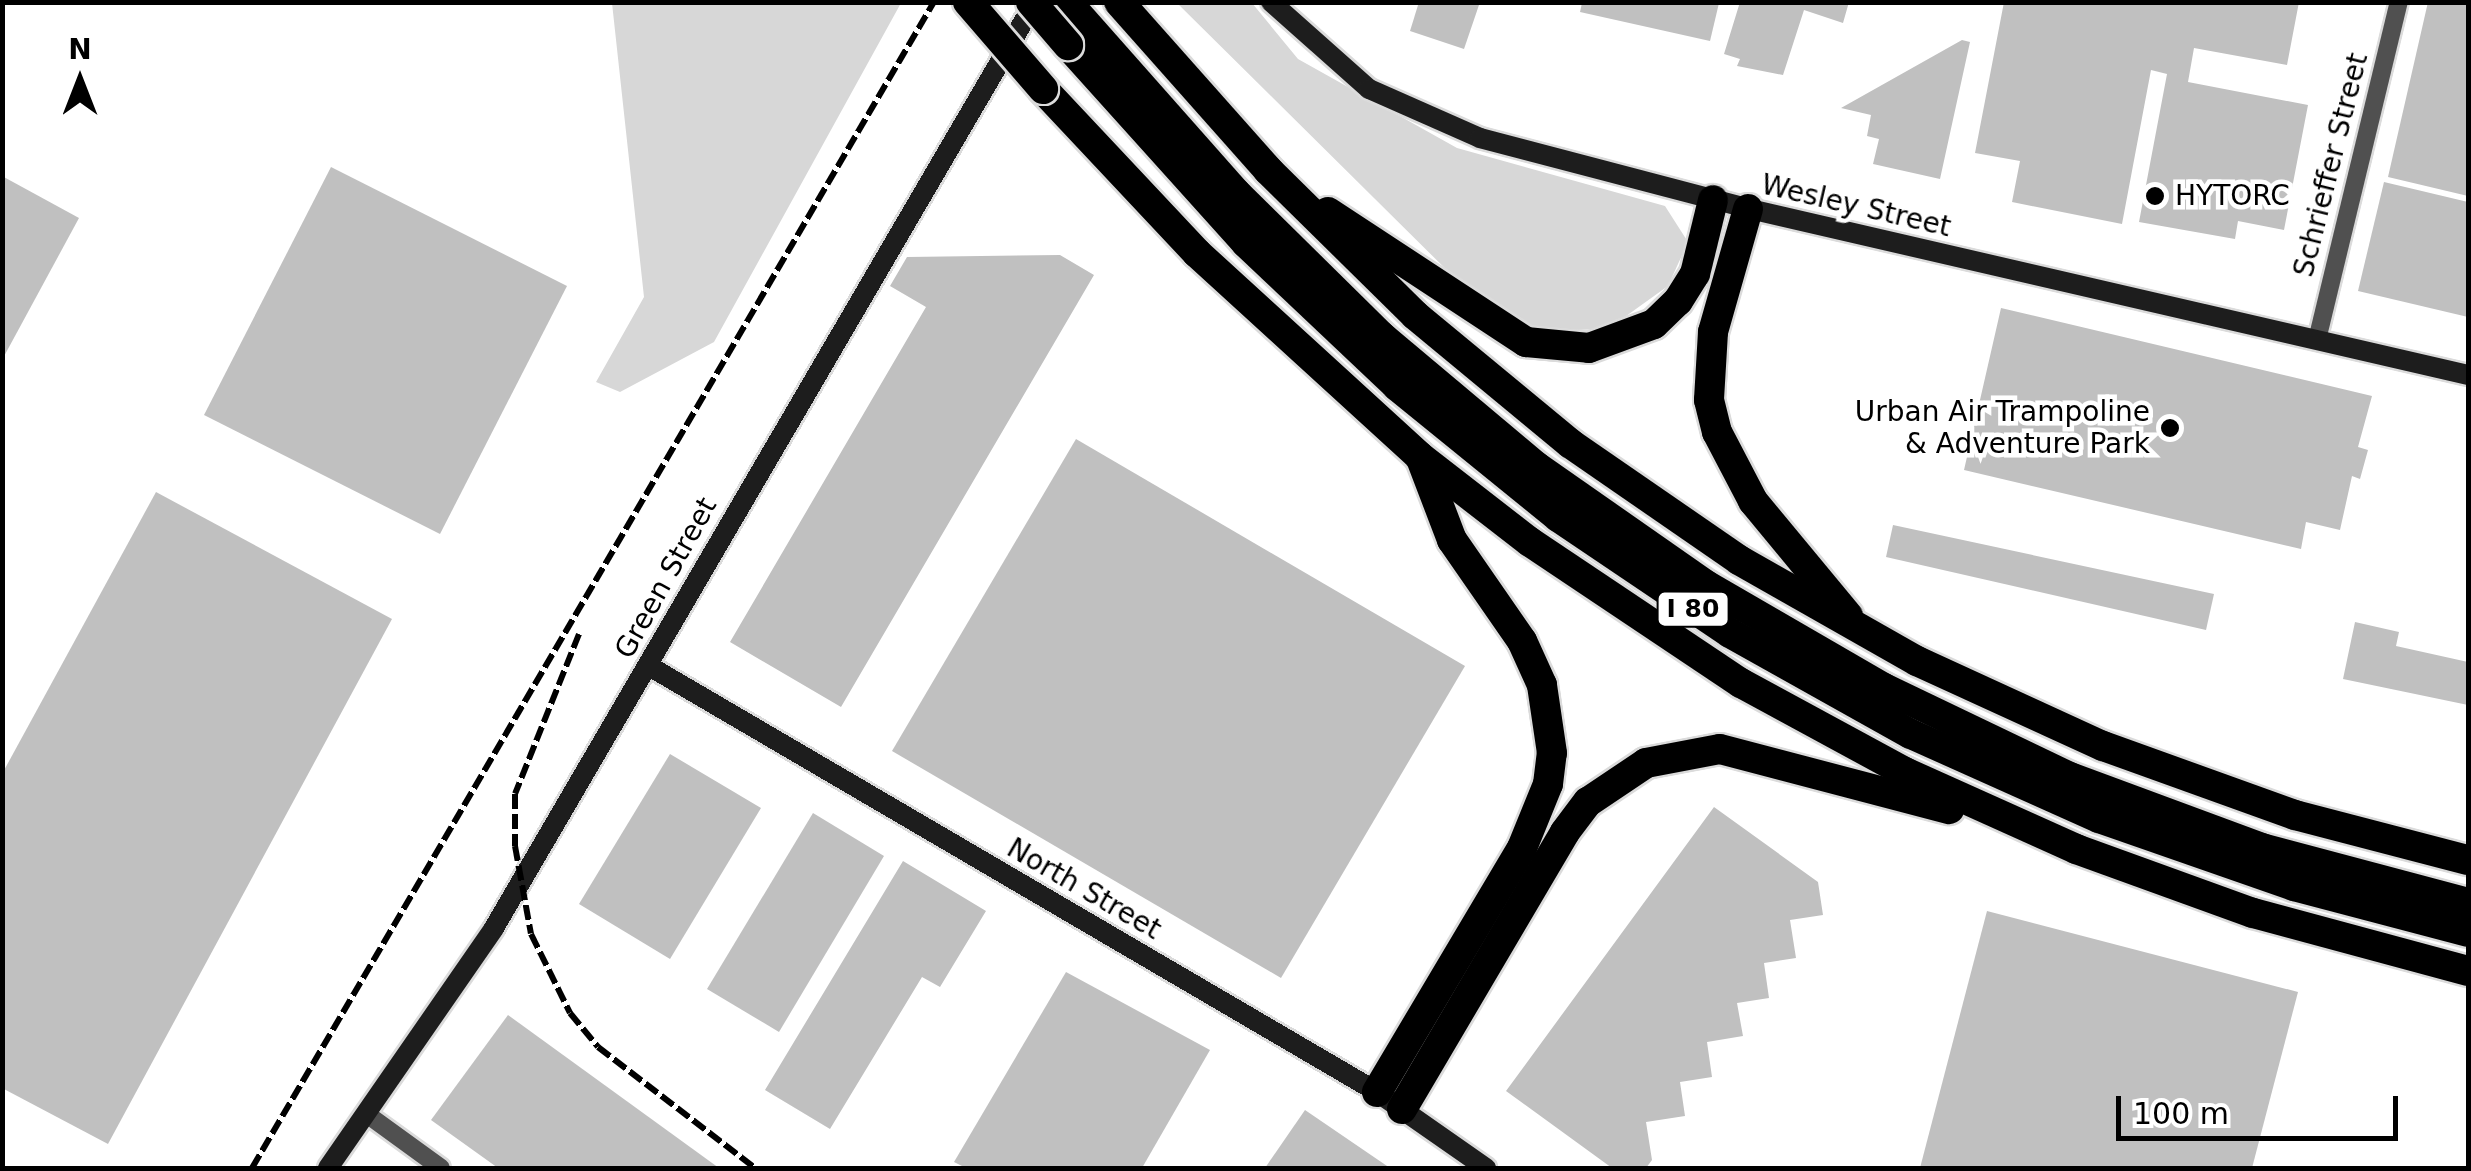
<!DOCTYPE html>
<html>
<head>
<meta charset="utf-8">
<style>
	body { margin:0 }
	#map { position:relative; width:2471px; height:1171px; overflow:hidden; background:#fff; font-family:"DejaVu Sans",sans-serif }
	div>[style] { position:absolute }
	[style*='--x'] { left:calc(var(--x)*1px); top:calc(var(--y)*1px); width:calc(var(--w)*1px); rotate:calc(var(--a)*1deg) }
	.green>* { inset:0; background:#d7d7d7 }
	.building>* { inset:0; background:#c0c0c0 }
	.roads { filter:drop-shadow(2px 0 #dbdbdb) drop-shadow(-2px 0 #dbdbdb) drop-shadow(0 2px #dbdbdb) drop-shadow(0 -2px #dbdbdb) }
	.street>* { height:18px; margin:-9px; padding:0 9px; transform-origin:9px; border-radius:9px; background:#505050 }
	.secondary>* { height:20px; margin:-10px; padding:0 10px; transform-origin:10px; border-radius:10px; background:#1d1d1d }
	.highway>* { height:30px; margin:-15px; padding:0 15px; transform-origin:15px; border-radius:15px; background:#000 }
	.rail>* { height:6px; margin-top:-3px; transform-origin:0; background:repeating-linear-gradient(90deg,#000 0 15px,transparent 0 20px) }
	.bridges { filter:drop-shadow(2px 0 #dbdbdb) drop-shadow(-2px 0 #dbdbdb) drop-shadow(0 2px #dbdbdb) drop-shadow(0 -2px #dbdbdb) }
	.highway-bridge>* { height:30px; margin:-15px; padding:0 15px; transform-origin:15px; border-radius:15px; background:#000 }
	.dots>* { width:28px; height:28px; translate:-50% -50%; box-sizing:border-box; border:5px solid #fff; border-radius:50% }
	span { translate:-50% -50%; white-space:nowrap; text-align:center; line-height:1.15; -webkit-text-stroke:9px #fff; paint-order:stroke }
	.shield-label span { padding:2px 8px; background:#fff; border:2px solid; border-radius:8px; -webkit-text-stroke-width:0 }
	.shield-label { font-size:25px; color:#000; font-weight:700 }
	.street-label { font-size:28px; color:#000 }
	.poi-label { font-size:28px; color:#000 }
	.left { translate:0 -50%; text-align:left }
	.right { translate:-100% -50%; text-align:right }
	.frame { position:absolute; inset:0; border:5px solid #000; pointer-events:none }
	.north { position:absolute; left:30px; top:30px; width:100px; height:100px; -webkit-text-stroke:8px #fff; paint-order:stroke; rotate:0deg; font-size:28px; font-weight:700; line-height:40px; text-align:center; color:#000 }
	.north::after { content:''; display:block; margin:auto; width:35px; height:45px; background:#000; clip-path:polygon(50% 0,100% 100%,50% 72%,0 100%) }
	.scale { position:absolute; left:2116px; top:1096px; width:282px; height:45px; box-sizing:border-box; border:5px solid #000; border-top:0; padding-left:12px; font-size:30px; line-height:35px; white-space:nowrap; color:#000; -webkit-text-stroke:8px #fff; paint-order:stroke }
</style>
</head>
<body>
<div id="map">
	<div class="green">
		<i style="clip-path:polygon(612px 3px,901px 3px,714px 342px,620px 392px,596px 382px,644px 297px)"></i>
		<i style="clip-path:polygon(1177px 3px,1252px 3px,1298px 59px,1457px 148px,1665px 206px,1688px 242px,1668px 286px,1608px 329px,1543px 331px,1476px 299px)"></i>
	</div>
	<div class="building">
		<i style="clip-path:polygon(1419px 2px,1480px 2px,1464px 49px,1410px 31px)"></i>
		<i style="clip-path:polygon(1740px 2px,1849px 2px,1843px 23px,1804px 10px,1783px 75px,1737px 66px,1740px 59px,1724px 54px)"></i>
		<i style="clip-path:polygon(2004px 2px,2299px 2px,2287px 65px,2194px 48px,2188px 82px,2308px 105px,2284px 230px,2238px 221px,2235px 239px,2139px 222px,2167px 74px,2151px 70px,2122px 224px,2012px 202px,2020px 161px,1975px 153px)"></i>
		<i style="clip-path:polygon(2428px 2px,2468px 2px,2468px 196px,2388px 177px)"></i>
		<i style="clip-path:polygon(1582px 3px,1719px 3px,1710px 41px,1580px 12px)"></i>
		<i style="clip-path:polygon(1962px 40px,1970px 42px,1940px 179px,1873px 164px,1879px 139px,1867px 136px,1871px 115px,1841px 108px)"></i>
		<i style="clip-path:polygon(331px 167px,567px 286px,440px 534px,204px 415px)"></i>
		<i style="clip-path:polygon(2px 176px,79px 218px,2px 360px)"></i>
		<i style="clip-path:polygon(2384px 182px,2468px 202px,2468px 317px,2358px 291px)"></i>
		<i style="clip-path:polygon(1060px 255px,1094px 275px,841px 707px,730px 642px,926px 307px,890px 286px,907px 257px)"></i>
		<i style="clip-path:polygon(2001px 308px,2372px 396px,2358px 447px,2368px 450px,2360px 479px,2352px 476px,2340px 530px,2306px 522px,2301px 549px,1964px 470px)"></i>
		<i style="clip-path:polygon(1076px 439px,1465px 666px,1281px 978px,892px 751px)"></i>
		<i style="clip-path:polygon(156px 492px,392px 619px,108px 1144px,2px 1088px,2px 774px)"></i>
		<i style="clip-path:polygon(1893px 525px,2214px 594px,2206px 630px,1886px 557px)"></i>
		<i style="clip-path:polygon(2355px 622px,2399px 632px,2396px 646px,2468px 662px,2468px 705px,2343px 679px)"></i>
		<i style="clip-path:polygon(670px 754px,761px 808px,670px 959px,579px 904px)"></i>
		<i style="clip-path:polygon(1714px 807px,1818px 882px,1823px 915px,1790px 920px,1796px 958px,1764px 963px,1769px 998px,1737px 1003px,1743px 1036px,1707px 1042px,1712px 1077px,1680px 1082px,1685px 1116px,1646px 1122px,1652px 1160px,1646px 1168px,1612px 1168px,1506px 1091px)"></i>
		<i style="clip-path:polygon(813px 813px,884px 856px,779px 1032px,707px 989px)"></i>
		<i style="clip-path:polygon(903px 861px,986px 911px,940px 987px,922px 977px,830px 1129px,765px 1090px)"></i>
		<i style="clip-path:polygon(1987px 911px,2298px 992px,2252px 1168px,1920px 1168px)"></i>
		<i style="clip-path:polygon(1066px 972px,1210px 1050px,1142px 1168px,966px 1168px,954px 1162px)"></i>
		<i style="clip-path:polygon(508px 1015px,719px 1168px,498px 1168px,431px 1120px)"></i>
		<i style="clip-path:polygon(1305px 1110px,1390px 1168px,1265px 1168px)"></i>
	</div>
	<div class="roads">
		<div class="street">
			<i style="--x:2317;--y:340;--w:348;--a:-76.4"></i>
			<i style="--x:368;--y:1115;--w:90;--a:36"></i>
		</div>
		<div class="secondary">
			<i style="--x:1271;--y:2;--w:131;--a:41.6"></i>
			<i style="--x:1369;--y:89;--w:121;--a:23.8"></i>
			<i style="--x:1480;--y:138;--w:283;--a:14.7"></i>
			<i style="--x:1754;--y:210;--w:733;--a:13.01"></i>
			<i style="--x:649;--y:666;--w:843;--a:30.33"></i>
			<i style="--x:1377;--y:1092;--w:133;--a:34.9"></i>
			<i style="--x:328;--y:1168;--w:292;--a:-55.3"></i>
			<i style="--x:494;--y:928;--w:1072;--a:-59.71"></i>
		</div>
		<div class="highway">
			<i style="--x:1067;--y:2;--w:255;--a:48.5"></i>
			<i style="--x:1236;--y:193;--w:205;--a:44.6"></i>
			<i style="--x:1382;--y:337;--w:202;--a:40"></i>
			<i style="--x:1537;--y:467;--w:206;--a:34.9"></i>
			<i style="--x:1706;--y:585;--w:206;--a:30.1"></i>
			<i style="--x:1884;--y:688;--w:206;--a:25.6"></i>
			<i style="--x:2070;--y:777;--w:205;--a:20.3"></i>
			<i style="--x:2262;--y:848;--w:213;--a:14.9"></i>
			<i style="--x:1119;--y:2;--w:225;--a:48.4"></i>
			<i style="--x:1268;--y:170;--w:206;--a:44.6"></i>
			<i style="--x:1415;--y:315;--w:202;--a:39.6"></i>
			<i style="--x:1571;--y:444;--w:204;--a:34.6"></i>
			<i style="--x:1739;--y:560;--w:205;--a:29.6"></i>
			<i style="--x:1917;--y:661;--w:205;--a:24.6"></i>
			<i style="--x:2103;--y:746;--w:204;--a:19.8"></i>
			<i style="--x:2295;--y:815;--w:179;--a:14.6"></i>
			<i style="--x:1068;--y:45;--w:266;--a:48"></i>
			<i style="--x:1246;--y:243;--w:208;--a:43.4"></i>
			<i style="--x:1397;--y:386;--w:208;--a:39.1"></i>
			<i style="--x:1558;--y:517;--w:207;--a:34"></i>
			<i style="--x:1730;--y:633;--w:207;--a:29.2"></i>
			<i style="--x:1911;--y:734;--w:206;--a:24.1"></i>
			<i style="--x:2099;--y:818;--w:207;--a:19.2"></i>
			<i style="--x:2294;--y:886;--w:180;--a:14.8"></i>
			<i style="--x:1043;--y:89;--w:225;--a:46.8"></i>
			<i style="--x:1197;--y:253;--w:301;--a:42.4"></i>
			<i style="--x:1419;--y:456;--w:140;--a:37.8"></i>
			<i style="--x:1530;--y:542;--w:254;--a:33.8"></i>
			<i style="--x:1741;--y:683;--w:187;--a:28.5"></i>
			<i style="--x:1905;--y:772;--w:188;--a:24.2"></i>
			<i style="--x:2076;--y:849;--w:188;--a:19.9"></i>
			<i style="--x:2253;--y:913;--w:223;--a:15.1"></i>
			<i style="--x:1748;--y:209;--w:128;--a:105.9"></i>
			<i style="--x:1713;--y:332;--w:68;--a:93.4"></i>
			<i style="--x:1709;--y:400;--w:33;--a:76"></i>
			<i style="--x:1717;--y:432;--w:78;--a:62.4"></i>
			<i style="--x:1753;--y:501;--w:149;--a:50.4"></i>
			<i style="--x:1328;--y:212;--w:237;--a:33.3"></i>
			<i style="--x:1526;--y:342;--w:63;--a:5.4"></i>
			<i style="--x:1589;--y:348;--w:69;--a:-20.3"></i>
			<i style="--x:1654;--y:324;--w:33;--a:-44"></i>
			<i style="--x:1678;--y:301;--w:32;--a:-58"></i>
			<i style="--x:1695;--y:274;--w:76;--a:-76.3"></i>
			<i style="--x:1377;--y:1092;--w:284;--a:-59.3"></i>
			<i style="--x:1522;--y:848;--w:69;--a:-67.9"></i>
			<i style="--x:1548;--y:784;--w:31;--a:-83"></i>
			<i style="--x:1552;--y:753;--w:69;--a:-98.4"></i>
			<i style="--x:1542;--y:685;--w:48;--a:-114.4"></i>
			<i style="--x:1522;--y:641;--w:123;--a:-124.7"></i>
			<i style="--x:1452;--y:540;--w:87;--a:-110.9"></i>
			<i style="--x:1402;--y:1109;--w:321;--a:-59.5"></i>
			<i style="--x:1565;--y:832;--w:38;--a:-53"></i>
			<i style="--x:1588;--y:802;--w:70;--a:-33.9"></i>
			<i style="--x:1646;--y:763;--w:75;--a:-10.7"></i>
			<i style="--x:1720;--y:749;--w:237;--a:14.7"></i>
		</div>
	</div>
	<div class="rail">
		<i style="--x:579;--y:634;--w:172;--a:111.8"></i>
		<i style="--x:515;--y:794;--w:52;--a:90"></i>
		<i style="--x:515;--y:846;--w:89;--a:79.7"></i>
		<i style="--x:531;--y:934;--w:88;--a:63.7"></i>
		<i style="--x:570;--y:1013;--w:44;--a:50.5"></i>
		<i style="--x:598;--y:1047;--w:198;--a:37.6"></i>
		<i style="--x:252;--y:1168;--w:1351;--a:-59.68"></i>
	</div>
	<div class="bridges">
		<div class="highway-bridge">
			<i style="--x:968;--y:2;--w:115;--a:49.2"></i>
			<i style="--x:1031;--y:2;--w:57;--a:49.3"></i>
		</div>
	</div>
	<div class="dots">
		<i style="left:2155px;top:196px;background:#000"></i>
		<i style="left:2170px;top:428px;background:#000"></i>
	</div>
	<div class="shield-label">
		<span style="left:1693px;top:609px">I 80</span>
	</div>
	<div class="street-label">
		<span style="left:2331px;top:165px;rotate:-76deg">Schrieffer Street</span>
		<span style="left:1856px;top:206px;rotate:13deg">Wesley Street</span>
		<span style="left:666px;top:578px;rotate:-61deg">Green Street</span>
		<span style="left:1084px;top:889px;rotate:30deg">North Street</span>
	</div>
	<div class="poi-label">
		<span class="left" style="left:2175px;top:196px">HYTORC</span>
		<span class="right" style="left:2150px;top:428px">Urban Air Trampoline<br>&amp; Adventure Park</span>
	</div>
	<div class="frame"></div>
	<div class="north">N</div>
	<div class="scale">100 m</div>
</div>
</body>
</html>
